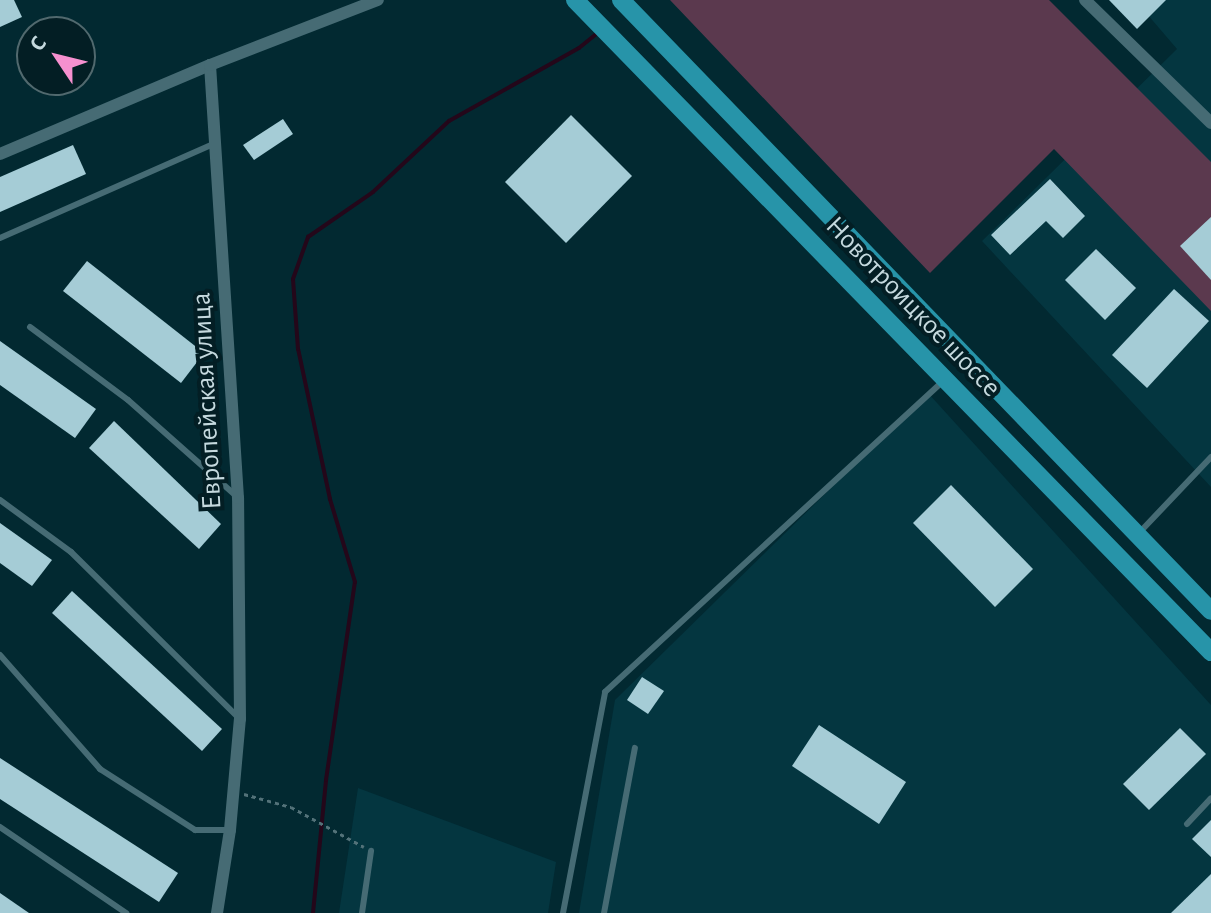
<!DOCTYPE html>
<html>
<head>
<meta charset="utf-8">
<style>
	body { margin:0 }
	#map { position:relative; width:1211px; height:913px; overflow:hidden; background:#022931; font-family:"Alegreya Sans",sans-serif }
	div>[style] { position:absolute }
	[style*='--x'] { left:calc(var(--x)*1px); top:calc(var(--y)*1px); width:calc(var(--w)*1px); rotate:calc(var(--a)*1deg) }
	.built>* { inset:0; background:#043640 }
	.green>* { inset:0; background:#5b394e }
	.stream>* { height:4px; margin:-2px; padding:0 2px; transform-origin:2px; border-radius:2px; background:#24071a }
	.building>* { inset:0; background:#a5ccd6 }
	.path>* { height:3px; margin-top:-1.5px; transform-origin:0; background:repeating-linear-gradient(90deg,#537279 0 4px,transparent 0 8px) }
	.lane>* { height:6px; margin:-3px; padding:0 3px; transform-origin:3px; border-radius:3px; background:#466b74 }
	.street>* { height:12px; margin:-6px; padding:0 6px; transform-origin:6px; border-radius:6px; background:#466b74 }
	.primary>* { height:18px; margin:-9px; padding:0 9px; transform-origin:9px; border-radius:9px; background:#2794a9 }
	span { translate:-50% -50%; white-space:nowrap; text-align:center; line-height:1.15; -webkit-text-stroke:8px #031e24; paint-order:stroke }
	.street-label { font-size:28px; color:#c5d9de }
	.north { position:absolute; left:16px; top:16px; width:80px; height:80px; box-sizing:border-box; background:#031e24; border:2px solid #51696e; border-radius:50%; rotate:305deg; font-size:22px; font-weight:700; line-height:32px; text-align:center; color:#c5d9de }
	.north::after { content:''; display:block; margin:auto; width:28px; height:36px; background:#f690cf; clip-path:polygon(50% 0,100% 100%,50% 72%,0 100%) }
</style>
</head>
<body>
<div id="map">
	<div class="built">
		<i style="clip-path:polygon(1135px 0,1211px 0,1211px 487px,982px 241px,1177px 49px)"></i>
		<i style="clip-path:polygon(928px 393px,1211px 705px,1211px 913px,579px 913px,615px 700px)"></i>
		<i style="clip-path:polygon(358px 788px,556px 862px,548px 913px,339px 913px)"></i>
	</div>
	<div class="green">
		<i style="clip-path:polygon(670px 0,1049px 0,1211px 162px,1211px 311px,1054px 149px,930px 273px)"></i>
	</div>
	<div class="stream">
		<i style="--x:313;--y:913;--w:134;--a:-84.4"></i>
		<i style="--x:326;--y:780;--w:200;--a:-81.7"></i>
		<i style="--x:355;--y:582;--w:87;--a:-106.8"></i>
		<i style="--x:330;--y:499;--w:153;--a:-102"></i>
		<i style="--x:298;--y:349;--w:70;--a:-94.1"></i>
		<i style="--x:293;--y:279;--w:45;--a:-70.3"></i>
		<i style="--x:308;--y:237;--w:79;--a:-34.7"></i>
		<i style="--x:373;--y:192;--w:104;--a:-43.1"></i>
		<i style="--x:449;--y:121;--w:149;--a:-29.3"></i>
		<i style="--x:579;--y:48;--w:21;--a:-39"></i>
	</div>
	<div class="building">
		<i style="clip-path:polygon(0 0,14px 0,22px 17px,0 27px)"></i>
		<i style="clip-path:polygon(1109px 0,1166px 0,1137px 29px)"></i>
		<i style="clip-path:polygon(571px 115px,632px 176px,566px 243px,505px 182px)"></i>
		<i style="clip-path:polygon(283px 119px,293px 134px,254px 160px,243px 145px)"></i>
		<i style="clip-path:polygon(73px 145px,86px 174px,0 212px,0 177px)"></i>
		<i style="clip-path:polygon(1050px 179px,1085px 216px,1063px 238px,1046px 221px,1010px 255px,991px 235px)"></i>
		<i style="clip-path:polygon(1211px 217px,1211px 280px,1180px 246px)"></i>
		<i style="clip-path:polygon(1096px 249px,1136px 288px,1105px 320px,1065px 280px)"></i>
		<i style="clip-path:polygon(87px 261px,204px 353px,181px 383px,63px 291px)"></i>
		<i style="clip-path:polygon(1174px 289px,1209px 321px,1147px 388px,1112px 355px)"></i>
		<i style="clip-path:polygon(0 341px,96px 409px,75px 438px,0 385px)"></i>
		<i style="clip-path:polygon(114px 421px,221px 524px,199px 549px,89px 448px)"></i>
		<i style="clip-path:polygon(951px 485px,1033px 569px,995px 607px,913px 523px)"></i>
		<i style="clip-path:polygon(0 523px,52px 560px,32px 586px,0 563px)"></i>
		<i style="clip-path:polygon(72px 591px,222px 729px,202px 751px,52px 613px)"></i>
		<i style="clip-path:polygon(642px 677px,664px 691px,648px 714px,627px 700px)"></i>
		<i style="clip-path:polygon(819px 725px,906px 782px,879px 824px,792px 766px)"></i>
		<i style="clip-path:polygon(1180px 728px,1206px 754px,1149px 810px,1123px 784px)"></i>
		<i style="clip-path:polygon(0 758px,178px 873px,159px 902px,0 799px)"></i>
		<i style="clip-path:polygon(1211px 820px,1211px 857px,1192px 839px)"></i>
		<i style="clip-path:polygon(1211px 874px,1211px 913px,1171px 913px)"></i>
		<i style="clip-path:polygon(0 893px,29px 913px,0 913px)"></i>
	</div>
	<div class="path">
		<i style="--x:244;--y:794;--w:49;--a:15.5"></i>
		<i style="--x:291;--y:807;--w:83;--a:28.7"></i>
	</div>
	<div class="lane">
		<i style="--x:0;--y:238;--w:235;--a:-23.8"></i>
		<i style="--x:30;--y:327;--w:122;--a:36.7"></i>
		<i style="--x:128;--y:400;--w:144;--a:41.6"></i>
		<i style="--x:0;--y:500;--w:88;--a:36.2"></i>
		<i style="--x:71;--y:552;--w:238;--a:44.7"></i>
		<i style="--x:1139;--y:533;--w:105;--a:-46.5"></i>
		<i style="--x:0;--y:655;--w:152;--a:48.7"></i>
		<i style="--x:100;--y:769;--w:113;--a:32.7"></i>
		<i style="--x:195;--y:830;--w:35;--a:0"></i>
		<i style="--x:1187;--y:824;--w:35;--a:-47"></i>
		<i style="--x:0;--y:827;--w:153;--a:34.3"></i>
		<i style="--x:362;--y:913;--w:63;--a:-81.7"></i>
		<i style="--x:563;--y:913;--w:225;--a:-79.2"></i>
		<i style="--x:605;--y:692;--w:458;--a:-42.6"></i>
		<i style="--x:604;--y:913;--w:168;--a:-79.4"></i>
	</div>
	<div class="street">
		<i style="--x:1085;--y:0;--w:176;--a:44.3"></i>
		<i style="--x:0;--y:154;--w:228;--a:-23"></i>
		<i style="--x:217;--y:913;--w:84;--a:-81.1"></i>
		<i style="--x:230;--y:830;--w:111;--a:-84.9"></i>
		<i style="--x:240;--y:719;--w:221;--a:-90.5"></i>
		<i style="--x:238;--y:498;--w:434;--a:-93.7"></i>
		<i style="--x:210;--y:65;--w:180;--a:-21.2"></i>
	</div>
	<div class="primary">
		<i style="--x:575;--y:0;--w:911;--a:45.71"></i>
		<i style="--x:621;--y:0;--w:849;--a:46"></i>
	</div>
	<div class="street-label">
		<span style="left:913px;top:307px;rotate:46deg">Новотроицкое шоссе</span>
		<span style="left:207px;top:401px;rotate:-93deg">Европейская улица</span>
	</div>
	<div class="north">С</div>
</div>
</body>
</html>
